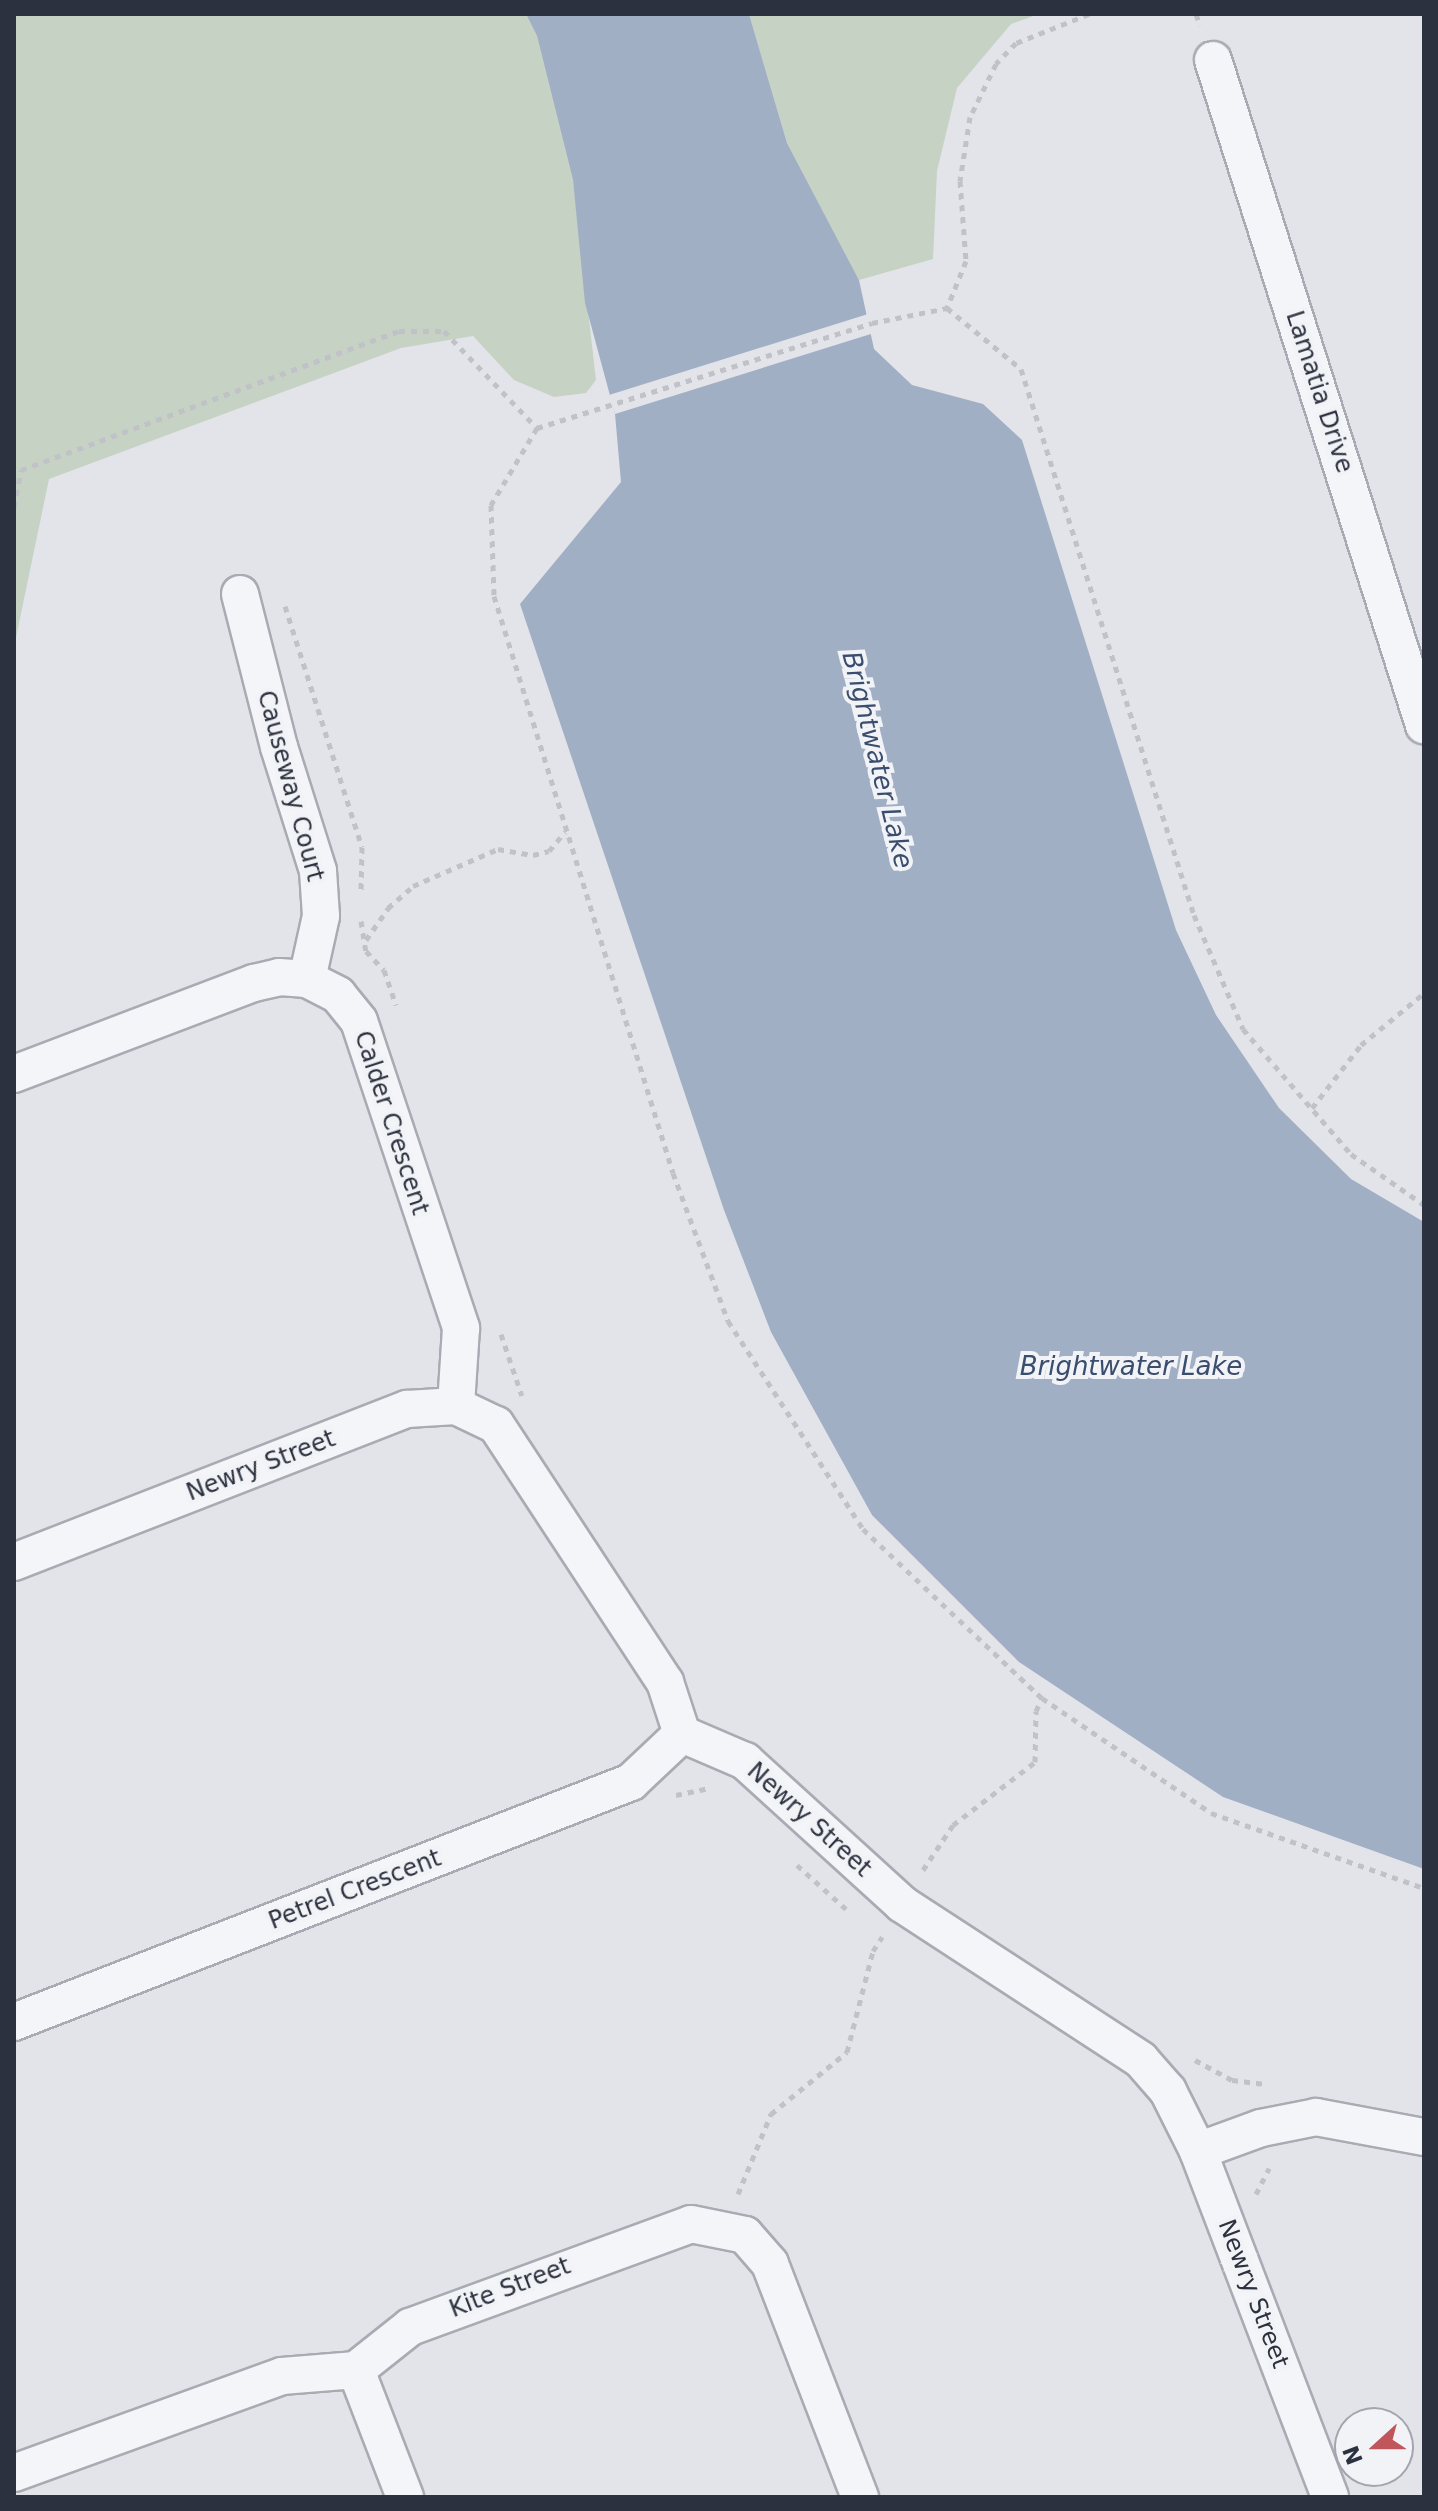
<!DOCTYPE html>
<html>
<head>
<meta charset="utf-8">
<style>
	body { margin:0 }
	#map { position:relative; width:1438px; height:2511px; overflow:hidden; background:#e2e4e9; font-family:"DejaVu Sans",sans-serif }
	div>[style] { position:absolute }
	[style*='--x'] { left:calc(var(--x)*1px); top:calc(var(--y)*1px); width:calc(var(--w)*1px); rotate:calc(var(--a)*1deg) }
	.green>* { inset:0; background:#c6d2c4 }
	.water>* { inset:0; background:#a1afc5 }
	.pier>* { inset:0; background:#e2e4e9 }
	.path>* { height:5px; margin-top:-2.5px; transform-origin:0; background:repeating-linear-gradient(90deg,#c0c2c8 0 6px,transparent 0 12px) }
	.roads { filter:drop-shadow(2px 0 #a8abb3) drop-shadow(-2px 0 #a8abb3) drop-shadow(0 2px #a8abb3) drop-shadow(0 -2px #a8abb3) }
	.minor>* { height:36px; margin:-18px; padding:0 18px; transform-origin:18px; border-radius:18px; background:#f4f5f8 }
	span { translate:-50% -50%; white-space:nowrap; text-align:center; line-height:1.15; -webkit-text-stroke:8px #f1f3f6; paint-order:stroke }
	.street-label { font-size:24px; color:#2c313f }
	.water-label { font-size:26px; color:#3a4d6e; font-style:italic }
	.frame { position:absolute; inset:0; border:16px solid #2c313f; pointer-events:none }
	.north { position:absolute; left:1334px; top:2407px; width:80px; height:80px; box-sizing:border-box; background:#f1f3f6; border:2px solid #a2a5ad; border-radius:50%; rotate:249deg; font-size:22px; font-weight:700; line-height:32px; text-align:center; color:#2c313f }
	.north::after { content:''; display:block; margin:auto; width:28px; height:36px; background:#c0555c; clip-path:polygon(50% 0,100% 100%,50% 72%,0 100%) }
</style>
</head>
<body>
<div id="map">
	<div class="green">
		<i style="clip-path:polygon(14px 14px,526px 14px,537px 36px,573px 180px,596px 380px,586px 393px,554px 397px,514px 380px,473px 336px,401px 348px,49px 479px,14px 647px)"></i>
		<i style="clip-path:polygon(749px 14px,1039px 14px,1011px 24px,957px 88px,937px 171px,933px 259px,859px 280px,787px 143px)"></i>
	</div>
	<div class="water">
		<i style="clip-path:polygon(526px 14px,749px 14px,787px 143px,859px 280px,874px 349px,912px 385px,983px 404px,1022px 440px,1176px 930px,1216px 1015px,1279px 1108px,1351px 1179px,1424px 1222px,1424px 1869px,1223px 1797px,1019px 1662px,872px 1515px,771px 1332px,724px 1210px,520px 604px,621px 482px,615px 414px,585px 303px,573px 180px,537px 36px)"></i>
	</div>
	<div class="pier">
		<i style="clip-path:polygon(868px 314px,874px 333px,615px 414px,609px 395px)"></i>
	</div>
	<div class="path">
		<i style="--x:1089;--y:14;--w:79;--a:158.3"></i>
		<i style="--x:1016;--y:43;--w:29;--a:134"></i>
		<i style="--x:996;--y:64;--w:59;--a:116.1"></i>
		<i style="--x:970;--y:117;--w:65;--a:98.9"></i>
		<i style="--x:960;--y:181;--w:80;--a:85.7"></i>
		<i style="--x:966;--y:261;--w:51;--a:112"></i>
		<i style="--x:947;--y:308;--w:96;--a:39.5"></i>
		<i style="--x:1021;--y:369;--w:573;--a:72.42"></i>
		<i style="--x:1194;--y:915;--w:124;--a:66.7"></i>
		<i style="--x:1243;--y:1029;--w:165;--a:49.2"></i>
		<i style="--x:1351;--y:1154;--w:89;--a:34.9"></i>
		<i style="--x:1196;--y:14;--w:12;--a:70"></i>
		<i style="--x:537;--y:428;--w:90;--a:120.9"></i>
		<i style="--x:491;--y:505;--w:91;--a:88.1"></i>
		<i style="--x:494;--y:596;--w:604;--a:72.76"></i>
		<i style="--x:673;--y:1173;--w:158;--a:69.6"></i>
		<i style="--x:728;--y:1321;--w:248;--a:57"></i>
		<i style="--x:863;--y:1529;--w:246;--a:43.4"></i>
		<i style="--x:1042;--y:1698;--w:204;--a:34.2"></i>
		<i style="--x:1211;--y:1813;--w:226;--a:19.4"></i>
		<i style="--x:14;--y:507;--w:38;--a:-79"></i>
		<i style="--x:21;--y:470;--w:403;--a:-20.2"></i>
		<i style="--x:399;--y:331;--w:45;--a:0"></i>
		<i style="--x:444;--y:331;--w:134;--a:46.2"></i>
		<i style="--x:537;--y:428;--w:351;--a:-17.4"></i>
		<i style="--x:872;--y:323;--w:76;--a:-11.3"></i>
		<i style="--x:285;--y:606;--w:253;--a:72.3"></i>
		<i style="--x:362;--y:847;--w:44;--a:91.3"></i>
		<i style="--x:361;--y:921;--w:30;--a:81"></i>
		<i style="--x:366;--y:951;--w:26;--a:47"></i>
		<i style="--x:384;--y:970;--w:37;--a:71"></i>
		<i style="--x:366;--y:940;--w:39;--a:-55"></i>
		<i style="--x:388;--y:908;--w:33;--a:-41"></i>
		<i style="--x:413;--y:886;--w:93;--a:-23.5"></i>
		<i style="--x:498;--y:849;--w:36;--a:10"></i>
		<i style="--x:533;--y:855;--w:16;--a:-14"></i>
		<i style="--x:549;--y:851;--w:25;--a:-50"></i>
		<i style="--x:1312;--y:1108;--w:80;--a:-52.1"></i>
		<i style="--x:1361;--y:1045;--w:82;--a:-39.5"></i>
		<i style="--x:501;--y:1334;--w:65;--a:71.3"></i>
		<i style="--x:676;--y:1795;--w:34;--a:-12"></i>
		<i style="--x:797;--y:1865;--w:66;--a:41.9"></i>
		<i style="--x:923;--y:1870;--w:54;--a:-56.3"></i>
		<i style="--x:953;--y:1825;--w:103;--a:-37.5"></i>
		<i style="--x:1035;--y:1762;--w:51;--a:-88.9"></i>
		<i style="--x:1036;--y:1711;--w:14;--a:-65"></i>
		<i style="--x:1195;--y:2060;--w:42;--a:28.4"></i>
		<i style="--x:1232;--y:2080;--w:35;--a:7"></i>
		<i style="--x:738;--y:2194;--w:87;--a:-67.6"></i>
		<i style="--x:771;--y:2114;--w:98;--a:-39.2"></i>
		<i style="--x:847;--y:2052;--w:104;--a:-75.6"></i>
		<i style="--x:873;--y:1951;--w:17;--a:-57"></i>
		<i style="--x:1256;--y:2194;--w:29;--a:-63"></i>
	</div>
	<div class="roads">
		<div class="minor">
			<i style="--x:1213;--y:60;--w:698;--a:72.4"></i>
			<i style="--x:240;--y:594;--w:158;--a:75.7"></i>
			<i style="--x:279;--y:747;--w:130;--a:72.5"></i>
			<i style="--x:318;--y:871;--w:45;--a:86.2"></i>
			<i style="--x:321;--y:916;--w:65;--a:102.5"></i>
			<i style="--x:14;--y:1074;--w:257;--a:-20.8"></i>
			<i style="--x:254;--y:983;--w:26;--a:-13"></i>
			<i style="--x:279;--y:977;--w:28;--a:4"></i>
			<i style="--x:307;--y:979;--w:35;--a:27"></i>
			<i style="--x:338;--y:995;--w:33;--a:51"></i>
			<i style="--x:359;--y:1021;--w:324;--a:71.6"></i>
			<i style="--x:461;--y:1328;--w:78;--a:93.7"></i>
			<i style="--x:14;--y:1562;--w:422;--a:-21.3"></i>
			<i style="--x:407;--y:1409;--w:49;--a:-3.5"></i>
			<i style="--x:456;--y:1406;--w:44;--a:25.4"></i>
			<i style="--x:496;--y:1425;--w:308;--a:56.7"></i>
			<i style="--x:665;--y:1682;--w:55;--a:71.9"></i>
			<i style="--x:682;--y:1734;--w:69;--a:23.2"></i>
			<i style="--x:745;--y:1761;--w:212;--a:42.3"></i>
			<i style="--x:902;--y:1904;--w:285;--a:33.1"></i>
			<i style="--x:1141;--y:2060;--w:41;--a:48.9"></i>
			<i style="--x:1168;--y:2091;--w:67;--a:63.4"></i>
			<i style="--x:1198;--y:2151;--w:370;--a:69.1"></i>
			<i style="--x:14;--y:2022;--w:662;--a:-21.25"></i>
			<i style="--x:631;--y:1782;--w:70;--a:-43.3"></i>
			<i style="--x:1198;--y:2151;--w:67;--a:-20.1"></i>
			<i style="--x:1261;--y:2128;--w:56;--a:-11.3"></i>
			<i style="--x:1316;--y:2117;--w:110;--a:10.5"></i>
			<i style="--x:356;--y:2370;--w:136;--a:68.9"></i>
			<i style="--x:14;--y:2473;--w:285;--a:-19.9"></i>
			<i style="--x:282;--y:2376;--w:74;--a:-4.6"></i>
			<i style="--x:356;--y:2370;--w:69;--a:-38.5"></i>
			<i style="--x:410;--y:2327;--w:299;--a:-20.1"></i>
			<i style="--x:691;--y:2224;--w:55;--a:11.5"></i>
			<i style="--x:745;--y:2235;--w:38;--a:49"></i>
			<i style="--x:770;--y:2264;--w:250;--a:68.9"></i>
		</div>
	</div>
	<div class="street-label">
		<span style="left:1319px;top:392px;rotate:72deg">Lamatia Drive</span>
		<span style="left:290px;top:786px;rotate:75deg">Causeway Court</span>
		<span style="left:391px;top:1123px;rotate:72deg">Calder Crescent</span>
		<span style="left:261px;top:1466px;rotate:-21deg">Newry Street</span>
		<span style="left:809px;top:1820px;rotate:42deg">Newry Street</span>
		<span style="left:355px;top:1890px;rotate:-21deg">Petrel Crescent</span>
		<span style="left:510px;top:2288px;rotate:-21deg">Kite Street</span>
		<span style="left:1253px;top:2294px;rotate:69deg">Newry Street</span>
	</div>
	<div class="water-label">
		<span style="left:877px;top:760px;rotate:76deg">Brightwater Lake</span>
		<span style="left:1131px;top:1367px">Brightwater Lake</span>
	</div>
	<div class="frame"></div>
	<div class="north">N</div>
</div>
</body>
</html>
